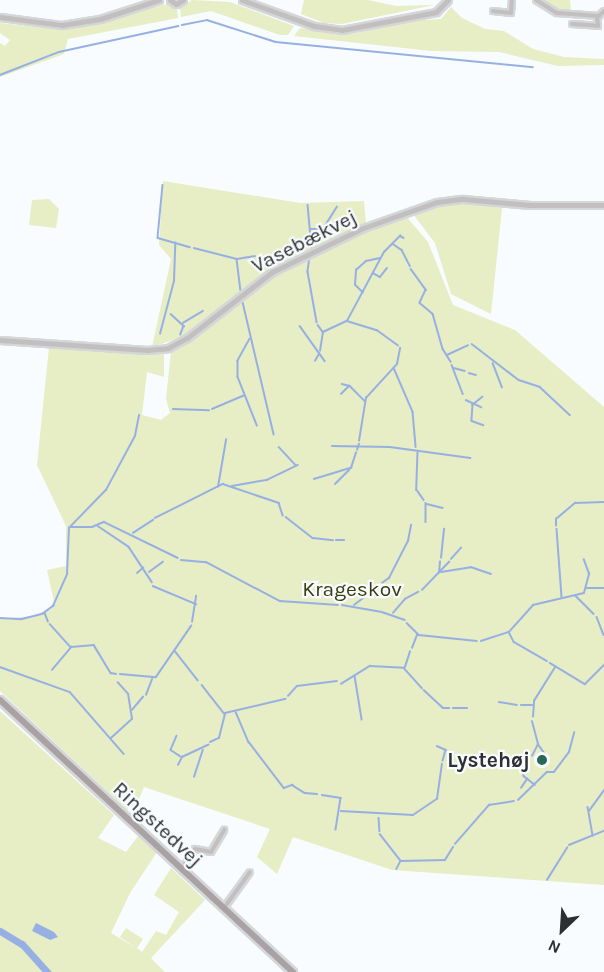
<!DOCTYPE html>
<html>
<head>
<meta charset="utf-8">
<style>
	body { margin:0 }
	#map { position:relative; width:604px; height:972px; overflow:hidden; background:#f8fcff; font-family:Karla,sans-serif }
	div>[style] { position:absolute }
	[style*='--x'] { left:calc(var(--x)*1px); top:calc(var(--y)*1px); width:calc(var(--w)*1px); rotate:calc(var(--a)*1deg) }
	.green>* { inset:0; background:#e7edc4 }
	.water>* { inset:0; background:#97b0e4 }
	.stream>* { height:1.5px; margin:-0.75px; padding:0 0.75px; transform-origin:0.75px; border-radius:0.75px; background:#97b0e4 }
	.river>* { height:7px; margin:-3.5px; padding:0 3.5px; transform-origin:3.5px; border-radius:3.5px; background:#97b0e4 }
	.roads { filter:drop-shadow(2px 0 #d3d7da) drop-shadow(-2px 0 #d3d7da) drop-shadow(0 2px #d3d7da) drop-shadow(0 -2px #d3d7da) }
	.minor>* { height:4px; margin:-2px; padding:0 2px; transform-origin:2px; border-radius:2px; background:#c4bfbf }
	.tertiary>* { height:5px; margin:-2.5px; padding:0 2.5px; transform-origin:2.5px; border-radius:2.5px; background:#c4bfbf }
	.secondary>* { height:6px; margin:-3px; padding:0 3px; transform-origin:3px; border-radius:3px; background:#a9a1a2 }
	.dots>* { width:16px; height:16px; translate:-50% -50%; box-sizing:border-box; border:3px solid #f8fcff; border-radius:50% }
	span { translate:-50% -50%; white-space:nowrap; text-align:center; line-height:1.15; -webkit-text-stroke:4.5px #f8fcff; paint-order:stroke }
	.street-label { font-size:21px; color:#2c3033 }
	.park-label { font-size:21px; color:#393c0e }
	.poi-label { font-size:21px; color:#2c3033; font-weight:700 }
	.right { translate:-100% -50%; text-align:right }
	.north { position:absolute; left:532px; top:900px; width:60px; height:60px; -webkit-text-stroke:4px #f8fcff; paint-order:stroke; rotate:205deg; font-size:16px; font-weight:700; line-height:24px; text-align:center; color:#2c3033 }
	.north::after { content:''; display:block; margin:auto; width:21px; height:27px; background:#2c3033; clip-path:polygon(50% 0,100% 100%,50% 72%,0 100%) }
</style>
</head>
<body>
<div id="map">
	<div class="green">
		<i style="clip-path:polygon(192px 0,230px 2px,294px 26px,288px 35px,280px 35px,211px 11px,181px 17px,180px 8px)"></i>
		<i style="clip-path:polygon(304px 0,368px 0,396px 6px,434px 5px,342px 24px,324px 23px,301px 14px)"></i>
		<i style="clip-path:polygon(542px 0,570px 0,571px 11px,557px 10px)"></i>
		<i style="clip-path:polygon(167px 4px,177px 9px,178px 18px,68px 39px,64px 54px,0 77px,0 43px,5px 46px,10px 40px,0 33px,0 23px,66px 30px)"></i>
		<i style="clip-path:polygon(451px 7px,462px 18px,485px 29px,504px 31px,533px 49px,564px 57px,604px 59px,604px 65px,558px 66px,499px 52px,431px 51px,294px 36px,300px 28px,353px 34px,405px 21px,441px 19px)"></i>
		<i style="clip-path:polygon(163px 181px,300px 203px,364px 201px,366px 224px,284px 261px,185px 336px,152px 347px,171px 259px,159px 245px)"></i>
		<i style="clip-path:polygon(49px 199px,59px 209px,56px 228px,29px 225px,32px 200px)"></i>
		<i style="clip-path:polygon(464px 201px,502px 208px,491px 314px,451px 294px,435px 243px,413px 214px,444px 203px)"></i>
		<i style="clip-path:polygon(405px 215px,428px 242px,453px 305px,515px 330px,604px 407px,604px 885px,392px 870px,293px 837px,277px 874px,257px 857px,270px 829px,144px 787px,138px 801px,127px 810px,0 691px,0 619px,32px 616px,51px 609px,54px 602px,47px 570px,66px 566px,66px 526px,37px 465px,49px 347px,164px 352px,164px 377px,147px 372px,142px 415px,161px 420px,170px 413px,166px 399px,171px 351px,278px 272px)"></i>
		<i style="clip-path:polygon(evenodd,0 711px,114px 815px,98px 838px,126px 852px,139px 835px,157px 852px,130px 893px,111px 933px,136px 948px,120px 937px,126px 928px,143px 939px,137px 948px,142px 952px,156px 931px,166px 935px,179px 912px,154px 895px,171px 868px,205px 900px,151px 958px,165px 972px,0 972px,0 711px,38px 926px,54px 932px,50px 940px,32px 931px,38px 926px)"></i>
	</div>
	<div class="water">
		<i style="clip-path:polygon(36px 923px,54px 932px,58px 937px,50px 940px,32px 931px)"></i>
	</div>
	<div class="stream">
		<i style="--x:182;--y:25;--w:25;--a:-11"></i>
		<i style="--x:207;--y:20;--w:72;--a:17.7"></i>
		<i style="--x:276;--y:42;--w:258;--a:5.6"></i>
		<i style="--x:0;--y:75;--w:63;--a:-21.3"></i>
		<i style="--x:59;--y:52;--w:122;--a:-12.3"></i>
		<i style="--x:163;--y:185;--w:53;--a:95.4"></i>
		<i style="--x:158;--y:238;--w:33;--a:16"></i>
		<i style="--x:308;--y:205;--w:43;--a:84.7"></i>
		<i style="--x:311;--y:229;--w:12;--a:0"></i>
		<i style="--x:323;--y:229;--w:26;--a:-58"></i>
		<i style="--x:393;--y:244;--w:11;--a:34"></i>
		<i style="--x:402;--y:250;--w:18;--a:63"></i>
		<i style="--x:194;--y:248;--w:44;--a:14.3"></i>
		<i style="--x:237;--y:259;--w:18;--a:-9"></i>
		<i style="--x:310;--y:257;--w:15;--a:98"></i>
		<i style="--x:308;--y:272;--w:51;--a:79.8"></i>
		<i style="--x:237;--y:259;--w:31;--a:83"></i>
		<i style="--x:411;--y:269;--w:26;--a:54"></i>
		<i style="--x:426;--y:290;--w:14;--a:115"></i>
		<i style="--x:420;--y:303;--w:17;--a:40"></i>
		<i style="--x:433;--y:314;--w:36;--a:74"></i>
		<i style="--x:443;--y:349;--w:15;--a:58"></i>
		<i style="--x:373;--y:273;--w:8;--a:30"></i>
		<i style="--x:380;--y:277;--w:11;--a:-52"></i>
		<i style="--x:363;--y:293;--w:11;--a:-135"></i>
		<i style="--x:355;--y:285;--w:15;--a:-86"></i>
		<i style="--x:356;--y:270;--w:13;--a:-42"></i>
		<i style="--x:366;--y:261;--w:14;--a:-12"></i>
		<i style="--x:242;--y:298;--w:140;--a:76.8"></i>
		<i style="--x:171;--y:314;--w:18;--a:43"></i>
		<i style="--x:184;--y:326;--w:9;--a:111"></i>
		<i style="--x:347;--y:321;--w:78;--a:-61.8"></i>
		<i style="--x:384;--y:252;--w:23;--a:-45"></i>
		<i style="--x:400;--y:236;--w:4;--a:27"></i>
		<i style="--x:183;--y:323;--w:23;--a:-31"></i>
		<i style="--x:318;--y:325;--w:9;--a:54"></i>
		<i style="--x:323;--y:332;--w:26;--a:-25"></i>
		<i style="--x:347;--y:321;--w:31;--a:17"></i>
		<i style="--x:377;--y:330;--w:26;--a:36"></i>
		<i style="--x:300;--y:326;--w:43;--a:54.5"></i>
		<i style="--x:160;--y:334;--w:55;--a:-75.2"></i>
		<i style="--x:174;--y:281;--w:38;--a:-88"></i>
		<i style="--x:250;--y:339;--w:25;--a:119"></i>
		<i style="--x:238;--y:361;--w:16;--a:90"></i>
		<i style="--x:238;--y:377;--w:52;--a:68.4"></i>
		<i style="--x:472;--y:344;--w:59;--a:37.5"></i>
		<i style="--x:519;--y:380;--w:22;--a:18"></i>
		<i style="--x:540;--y:387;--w:41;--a:43"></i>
		<i style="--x:320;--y:351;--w:19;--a:-81"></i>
		<i style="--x:447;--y:355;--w:23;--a:-25"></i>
		<i style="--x:315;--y:361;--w:8;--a:-60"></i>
		<i style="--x:493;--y:363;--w:26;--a:69"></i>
		<i style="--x:452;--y:365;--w:31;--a:69"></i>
		<i style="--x:394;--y:368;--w:48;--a:66.6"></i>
		<i style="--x:413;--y:412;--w:35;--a:85"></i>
		<i style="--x:454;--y:368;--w:11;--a:15"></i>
		<i style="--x:469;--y:373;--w:7;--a:16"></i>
		<i style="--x:342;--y:384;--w:8;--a:14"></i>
		<i style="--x:350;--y:386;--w:21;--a:45"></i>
		<i style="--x:341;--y:394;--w:11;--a:-45"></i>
		<i style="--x:483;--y:397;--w:13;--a:141"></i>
		<i style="--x:473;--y:405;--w:16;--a:94"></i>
		<i style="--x:472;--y:421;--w:12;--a:20"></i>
		<i style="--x:466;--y:400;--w:17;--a:25"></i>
		<i style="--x:173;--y:409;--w:36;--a:2"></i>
		<i style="--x:212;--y:409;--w:34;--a:-23"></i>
		<i style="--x:359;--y:441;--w:44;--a:-80.8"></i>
		<i style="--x:366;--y:398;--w:46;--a:-47.6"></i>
		<i style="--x:397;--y:364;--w:16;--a:-79"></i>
		<i style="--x:332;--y:446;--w:58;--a:1"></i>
		<i style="--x:390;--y:447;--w:81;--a:7.8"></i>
		<i style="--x:279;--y:447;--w:25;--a:47"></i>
		<i style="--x:357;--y:450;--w:6;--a:-72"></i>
		<i style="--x:418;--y:452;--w:38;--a:92"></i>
		<i style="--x:417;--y:490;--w:12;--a:55"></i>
		<i style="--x:314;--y:479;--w:39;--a:-17"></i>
		<i style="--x:351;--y:468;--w:16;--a:-72"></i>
		<i style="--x:335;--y:484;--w:20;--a:-45"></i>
		<i style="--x:232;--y:486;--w:36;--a:-10"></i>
		<i style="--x:267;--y:480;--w:34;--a:-26"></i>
		<i style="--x:218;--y:487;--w:48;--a:-80.3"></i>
		<i style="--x:426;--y:503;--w:19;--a:90"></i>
		<i style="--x:427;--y:504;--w:16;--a:14"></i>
		<i style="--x:286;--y:517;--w:34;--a:38"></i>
		<i style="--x:313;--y:538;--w:20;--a:6"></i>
		<i style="--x:155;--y:518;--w:76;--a:-26.6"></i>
		<i style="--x:223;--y:484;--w:59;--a:18.7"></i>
		<i style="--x:279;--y:503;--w:13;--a:72"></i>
		<i style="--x:98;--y:526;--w:37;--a:34"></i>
		<i style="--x:129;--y:547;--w:42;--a:56.7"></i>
		<i style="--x:556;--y:526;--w:7;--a:-90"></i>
		<i style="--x:556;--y:519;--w:25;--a:-40"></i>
		<i style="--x:575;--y:503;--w:29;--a:-2"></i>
		<i style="--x:71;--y:527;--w:21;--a:0"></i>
		<i style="--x:92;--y:527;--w:13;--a:-23"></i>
		<i style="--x:104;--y:522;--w:82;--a:25.9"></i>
		<i style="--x:557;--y:529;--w:68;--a:85.8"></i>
		<i style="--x:133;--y:533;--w:24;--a:-33"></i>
		<i style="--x:336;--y:540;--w:8;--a:0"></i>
		<i style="--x:441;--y:558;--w:29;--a:-84"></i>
		<i style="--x:451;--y:559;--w:15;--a:-48"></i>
		<i style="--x:181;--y:560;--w:25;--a:5"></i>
		<i style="--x:206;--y:562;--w:84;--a:27.8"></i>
		<i style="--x:280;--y:601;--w:58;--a:3.9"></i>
		<i style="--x:149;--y:572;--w:17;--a:-36"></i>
		<i style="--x:441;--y:572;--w:30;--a:-9"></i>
		<i style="--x:471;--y:567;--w:21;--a:19"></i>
		<i style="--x:137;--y:573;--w:8;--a:-40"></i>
		<i style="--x:439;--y:573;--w:11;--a:-85"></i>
		<i style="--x:382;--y:583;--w:9;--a:-36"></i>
		<i style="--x:389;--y:578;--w:42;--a:-62.8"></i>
		<i style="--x:408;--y:541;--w:16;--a:-79"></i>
		<i style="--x:153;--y:586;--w:47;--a:22.7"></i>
		<i style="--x:587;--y:588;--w:17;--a:0"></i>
		<i style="--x:422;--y:590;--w:39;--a:-46"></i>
		<i style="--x:576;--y:596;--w:25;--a:45"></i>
		<i style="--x:342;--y:605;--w:39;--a:10"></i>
		<i style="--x:354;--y:605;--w:31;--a:-37"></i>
		<i style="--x:382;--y:612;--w:24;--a:19"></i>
		<i style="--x:45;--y:613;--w:9;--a:69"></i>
		<i style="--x:393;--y:613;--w:18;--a:-49"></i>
		<i style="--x:405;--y:599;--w:15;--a:-28"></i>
		<i style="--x:597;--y:617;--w:19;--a:69"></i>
		<i style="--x:0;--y:618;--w:22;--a:3"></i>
		<i style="--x:22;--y:619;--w:21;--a:-14"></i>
		<i style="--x:42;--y:614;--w:14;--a:-36"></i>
		<i style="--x:53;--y:606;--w:35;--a:-66"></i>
		<i style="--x:67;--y:574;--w:46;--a:-87.5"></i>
		<i style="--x:69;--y:528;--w:53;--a:-45.8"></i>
		<i style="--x:106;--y:490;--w:61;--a:-61.8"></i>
		<i style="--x:135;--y:436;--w:21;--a:-79"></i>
		<i style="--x:192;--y:622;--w:26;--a:-81"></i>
		<i style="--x:407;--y:623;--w:17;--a:45"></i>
		<i style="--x:419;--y:635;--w:58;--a:5.9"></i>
		<i style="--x:50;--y:624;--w:31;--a:48"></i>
		<i style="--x:71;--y:647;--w:23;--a:-5"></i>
		<i style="--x:94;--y:645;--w:33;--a:59"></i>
		<i style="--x:111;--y:673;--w:5;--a:11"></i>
		<i style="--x:509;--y:632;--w:11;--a:63"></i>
		<i style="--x:514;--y:642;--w:38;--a:30"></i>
		<i style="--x:481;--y:641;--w:29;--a:-18"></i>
		<i style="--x:509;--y:632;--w:36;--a:-48"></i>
		<i style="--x:533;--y:605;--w:52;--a:-13.2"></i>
		<i style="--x:584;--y:593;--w:20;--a:-75"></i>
		<i style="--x:589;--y:574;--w:15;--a:-110"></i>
		<i style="--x:412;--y:648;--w:14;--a:-69"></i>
		<i style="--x:175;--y:651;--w:37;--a:52"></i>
		<i style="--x:550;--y:663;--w:41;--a:31"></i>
		<i style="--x:585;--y:684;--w:27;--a:-45"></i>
		<i style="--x:0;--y:667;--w:74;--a:19.7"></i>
		<i style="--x:70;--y:692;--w:82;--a:48.9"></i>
		<i style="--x:405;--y:667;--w:16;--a:-72"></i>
		<i style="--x:52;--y:670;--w:30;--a:-50"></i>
		<i style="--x:120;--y:674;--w:36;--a:5"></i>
		<i style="--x:156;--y:677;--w:62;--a:-55.5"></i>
		<i style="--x:355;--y:676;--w:44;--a:80.8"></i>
		<i style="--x:341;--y:684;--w:34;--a:-32"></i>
		<i style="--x:370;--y:666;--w:34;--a:3"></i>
		<i style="--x:404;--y:668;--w:27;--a:48"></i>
		<i style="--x:202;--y:685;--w:36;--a:52"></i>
		<i style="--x:424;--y:690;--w:26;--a:43"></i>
		<i style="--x:443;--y:708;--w:6;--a:0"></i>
		<i style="--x:146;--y:695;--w:17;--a:-69"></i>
		<i style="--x:288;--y:696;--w:13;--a:-48"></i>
		<i style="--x:297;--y:686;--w:40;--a:-7.1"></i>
		<i style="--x:499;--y:702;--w:18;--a:9"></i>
		<i style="--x:521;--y:705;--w:11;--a:0"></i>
		<i style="--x:453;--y:708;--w:14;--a:0"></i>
		<i style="--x:132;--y:710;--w:17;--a:-50"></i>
		<i style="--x:236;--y:712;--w:33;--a:67"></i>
		<i style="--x:249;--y:742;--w:58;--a:52.7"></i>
		<i style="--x:284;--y:788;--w:9;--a:-21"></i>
		<i style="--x:292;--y:785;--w:15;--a:32"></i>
		<i style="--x:305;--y:793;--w:12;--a:5"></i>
		<i style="--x:225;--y:713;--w:62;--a:-13.1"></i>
		<i style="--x:533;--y:717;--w:16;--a:-86"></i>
		<i style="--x:534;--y:701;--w:40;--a:-58"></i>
		<i style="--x:177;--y:736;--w:15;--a:113"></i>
		<i style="--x:171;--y:750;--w:11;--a:34"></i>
		<i style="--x:111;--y:738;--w:28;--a:-42"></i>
		<i style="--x:132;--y:719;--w:25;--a:-99"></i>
		<i style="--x:128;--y:694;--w:15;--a:-132"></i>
		<i style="--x:210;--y:742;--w:10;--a:-24"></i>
		<i style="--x:219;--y:738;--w:25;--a:-76"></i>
		<i style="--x:538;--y:744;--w:14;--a:54"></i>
		<i style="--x:437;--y:746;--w:10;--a:24"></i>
		<i style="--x:446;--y:750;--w:11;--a:105"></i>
		<i style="--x:532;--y:756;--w:13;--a:-63"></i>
		<i style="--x:538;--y:744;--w:23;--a:-105"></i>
		<i style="--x:516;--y:759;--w:4;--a:27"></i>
		<i style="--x:520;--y:761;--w:16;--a:75"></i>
		<i style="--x:524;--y:776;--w:14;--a:39"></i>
		<i style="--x:178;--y:765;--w:9;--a:-63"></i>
		<i style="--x:182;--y:757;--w:29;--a:-25"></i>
		<i style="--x:194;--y:777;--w:28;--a:-72"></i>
		<i style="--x:521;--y:788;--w:11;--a:-56"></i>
		<i style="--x:322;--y:795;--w:19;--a:9"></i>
		<i style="--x:341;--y:798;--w:32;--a:99"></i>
		<i style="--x:518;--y:800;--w:40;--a:-44"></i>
		<i style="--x:547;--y:772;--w:7;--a:0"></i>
		<i style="--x:554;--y:772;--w:25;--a:-53"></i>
		<i style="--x:569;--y:752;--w:20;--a:-75"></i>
		<i style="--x:588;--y:807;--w:29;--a:80"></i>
		<i style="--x:341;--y:811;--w:72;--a:3.2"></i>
		<i style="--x:413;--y:815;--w:29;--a:-34"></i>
		<i style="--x:437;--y:799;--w:35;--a:-82"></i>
		<i style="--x:589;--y:811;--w:26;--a:-54"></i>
		<i style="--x:379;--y:818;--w:13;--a:86"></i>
		<i style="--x:380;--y:834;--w:34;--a:52"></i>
		<i style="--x:401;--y:861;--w:9;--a:117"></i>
		<i style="--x:455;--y:844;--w:52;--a:-48.9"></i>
		<i style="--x:489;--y:805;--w:25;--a:-9"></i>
		<i style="--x:569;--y:845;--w:38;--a:-22"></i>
		<i style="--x:401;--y:861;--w:44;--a:-1.3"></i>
		<i style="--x:445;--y:860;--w:15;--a:-58"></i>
		<i style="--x:547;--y:880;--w:38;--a:-58"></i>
	</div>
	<div class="river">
		<i style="--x:0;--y:931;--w:26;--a:31"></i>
		<i style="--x:22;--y:944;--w:38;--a:48"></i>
	</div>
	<div class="roads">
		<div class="minor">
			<i style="--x:536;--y:0;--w:25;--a:32"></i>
			<i style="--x:557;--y:13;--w:42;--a:4.1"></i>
			<i style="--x:599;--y:16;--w:7;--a:-45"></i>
			<i style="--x:493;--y:11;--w:18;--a:6"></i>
			<i style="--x:511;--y:13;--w:13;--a:-86"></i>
			<i style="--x:572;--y:24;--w:26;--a:4"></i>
			<i style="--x:598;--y:26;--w:10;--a:-96"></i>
			<i style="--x:182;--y:869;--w:24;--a:-57"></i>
			<i style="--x:195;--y:849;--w:16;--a:11"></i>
			<i style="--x:211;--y:852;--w:26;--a:-59"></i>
			<i style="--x:224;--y:908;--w:44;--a:-54.2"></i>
		</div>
		<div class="tertiary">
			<i style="--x:170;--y:0;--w:7;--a:34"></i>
			<i style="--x:176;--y:4;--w:8;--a:-30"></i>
			<i style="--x:242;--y:0;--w:77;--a:19.9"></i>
			<i style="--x:314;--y:26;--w:28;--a:8"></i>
			<i style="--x:342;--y:30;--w:96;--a:-10.8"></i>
			<i style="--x:436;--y:12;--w:17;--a:-45"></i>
			<i style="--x:0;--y:17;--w:63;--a:7.4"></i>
			<i style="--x:62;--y:25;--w:38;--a:-9"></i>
			<i style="--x:100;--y:19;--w:62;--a:-17.9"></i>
			<i style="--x:0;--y:340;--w:147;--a:3.9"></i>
			<i style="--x:147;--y:350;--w:21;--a:-5"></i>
			<i style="--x:168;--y:348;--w:21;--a:-28"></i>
			<i style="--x:187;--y:338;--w:108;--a:-37.8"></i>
			<i style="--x:272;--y:272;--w:101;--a:-25.8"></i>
			<i style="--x:363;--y:228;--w:78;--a:-19.4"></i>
			<i style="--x:437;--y:202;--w:26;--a:-7"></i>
			<i style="--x:463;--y:199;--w:67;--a:5.1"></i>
			<i style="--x:530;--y:205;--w:74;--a:0"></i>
		</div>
		<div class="secondary">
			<i style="--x:0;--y:700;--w:400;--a:42.9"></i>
		</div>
	</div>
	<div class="dots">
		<i style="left:542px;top:760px;background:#276857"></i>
	</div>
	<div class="street-label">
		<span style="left:304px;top:241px;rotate:-27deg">Vasebækvej</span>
		<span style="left:158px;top:824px;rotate:43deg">Ringstedvej</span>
	</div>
	<div class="park-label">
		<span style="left:352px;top:589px">Krageskov</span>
	</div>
	<div class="poi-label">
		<span class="right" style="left:530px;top:760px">Lystehøj</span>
	</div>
	<div class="north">N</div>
</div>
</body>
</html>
